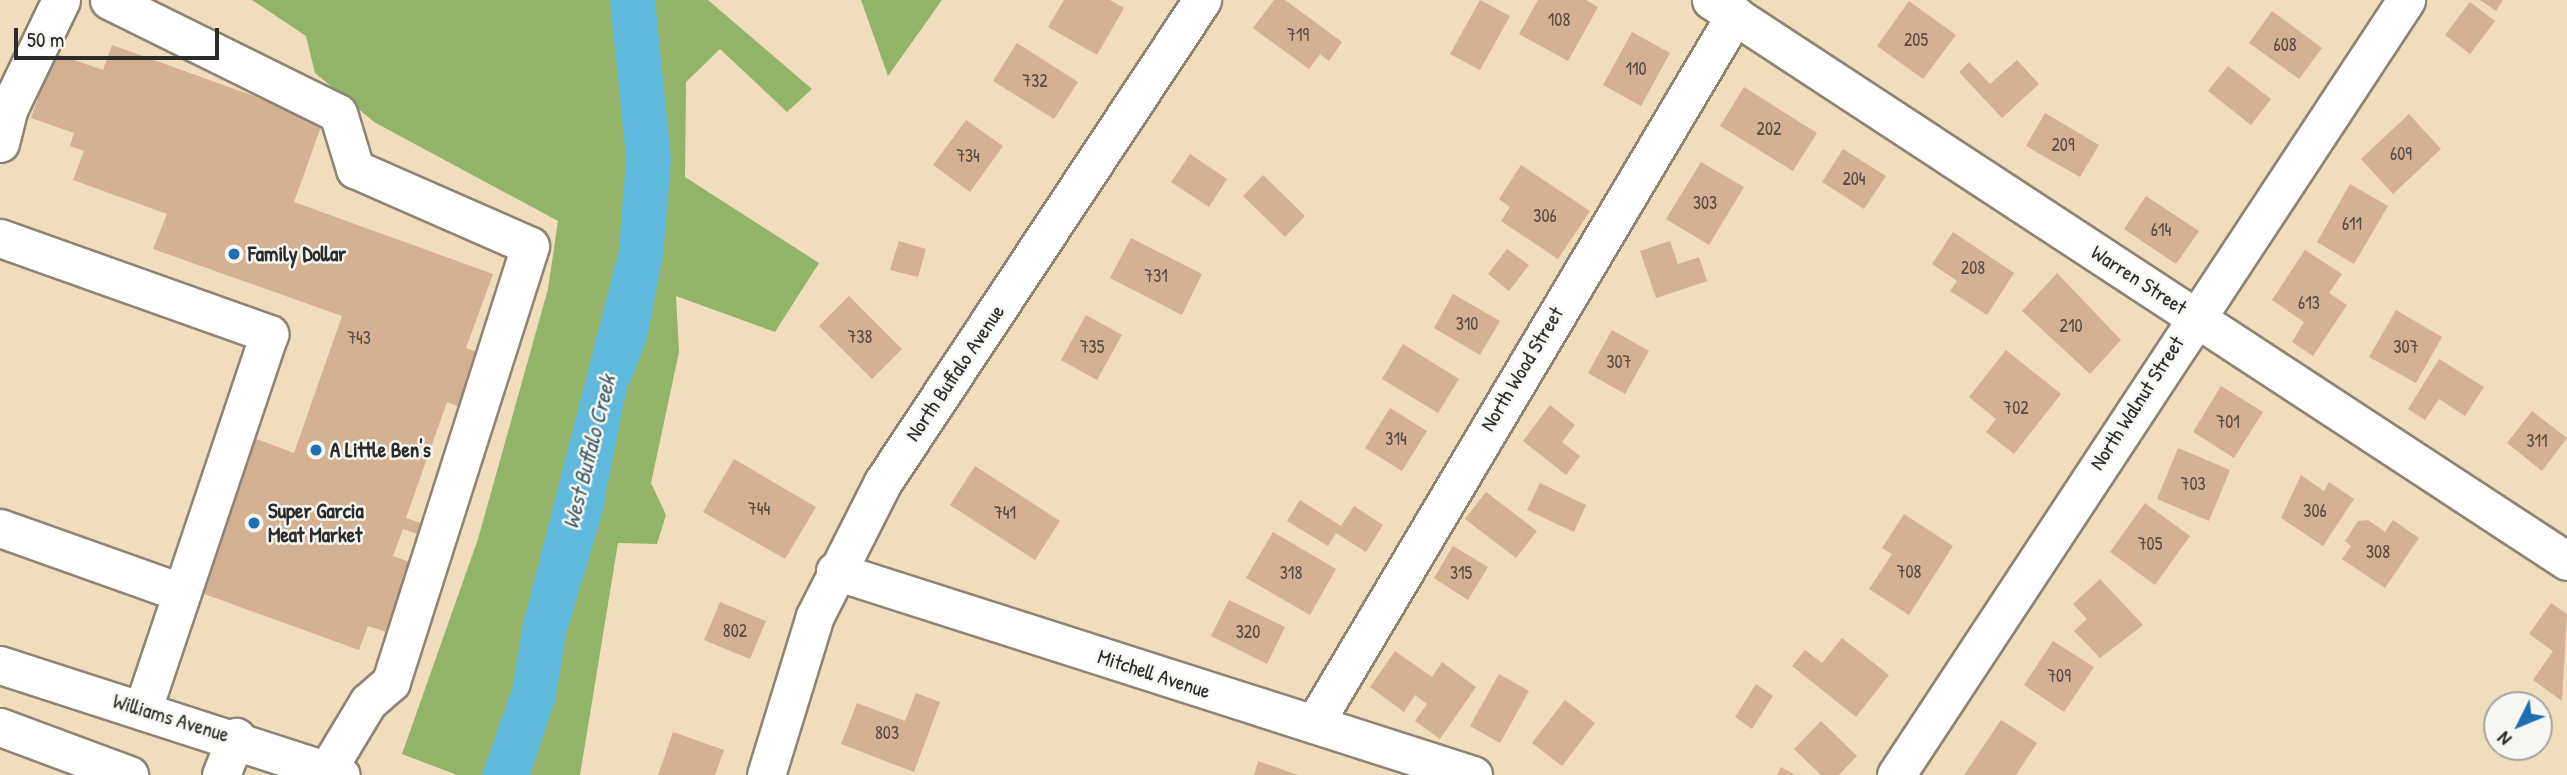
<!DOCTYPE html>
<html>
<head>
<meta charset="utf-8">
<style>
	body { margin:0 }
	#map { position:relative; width:2567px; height:775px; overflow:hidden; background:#efddbc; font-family:"Patrick Hand",sans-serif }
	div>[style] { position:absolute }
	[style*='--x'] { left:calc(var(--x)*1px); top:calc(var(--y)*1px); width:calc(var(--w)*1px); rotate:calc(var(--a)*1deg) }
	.forest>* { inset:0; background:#93b468 }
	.water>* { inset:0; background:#5fb9dd }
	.building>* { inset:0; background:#d4b190 }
	.roads { filter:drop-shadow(2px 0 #8d8474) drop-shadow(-2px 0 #8d8474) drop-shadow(0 2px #8d8474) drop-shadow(0 -2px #8d8474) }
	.minor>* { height:37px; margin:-18.5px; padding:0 18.5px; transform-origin:18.5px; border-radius:18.5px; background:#fff }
	.dots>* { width:19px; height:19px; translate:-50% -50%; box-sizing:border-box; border:4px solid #f6f6f2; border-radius:50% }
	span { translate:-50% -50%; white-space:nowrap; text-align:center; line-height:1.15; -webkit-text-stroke:5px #f6f6f2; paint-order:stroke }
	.number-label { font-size:18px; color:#554c44 }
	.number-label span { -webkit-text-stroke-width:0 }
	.poi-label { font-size:21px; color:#2b2b2b; font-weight:700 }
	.left { translate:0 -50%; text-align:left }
	.street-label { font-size:21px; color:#2b2b2b }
	.water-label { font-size:23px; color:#3d5d69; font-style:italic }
	.north { position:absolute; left:2483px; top:691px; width:70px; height:70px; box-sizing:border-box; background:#f6f6f2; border:2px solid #a5a5a2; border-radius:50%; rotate:227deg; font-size:19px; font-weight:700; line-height:28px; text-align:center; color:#2b2b2b }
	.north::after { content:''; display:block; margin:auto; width:24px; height:32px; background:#1f6fb2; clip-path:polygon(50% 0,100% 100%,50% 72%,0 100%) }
	.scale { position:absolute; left:14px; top:28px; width:205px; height:32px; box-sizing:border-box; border:4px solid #2b2b2b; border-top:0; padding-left:9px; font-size:21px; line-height:24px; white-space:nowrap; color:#2b2b2b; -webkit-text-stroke:5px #f6f6f2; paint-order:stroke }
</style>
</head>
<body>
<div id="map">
	<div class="forest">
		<i style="clip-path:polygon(252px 0,708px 0,812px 89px,787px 112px,720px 49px,686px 82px,685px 177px,819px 263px,775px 332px,676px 296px,679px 352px,651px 483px,666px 515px,657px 544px,618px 543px,580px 775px,457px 775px,402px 754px,478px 539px,548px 289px,558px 221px,374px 122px,315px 73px,306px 36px)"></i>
		<i style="clip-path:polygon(861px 0,942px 0,888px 76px)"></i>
	</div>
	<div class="water">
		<i style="clip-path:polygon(610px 0,655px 0,671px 159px,663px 256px,646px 343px,626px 392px,601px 518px,566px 634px,555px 701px,530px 775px,482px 775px,512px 689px,523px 624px,619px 250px,626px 158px)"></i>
	</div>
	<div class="building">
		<i style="clip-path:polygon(1064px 0,1110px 0,1124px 8px,1097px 55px,1048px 27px)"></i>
		<i style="clip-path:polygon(1274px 0,1285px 0,1342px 42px,1329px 61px,1320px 54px,1309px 69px,1253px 28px)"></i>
		<i style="clip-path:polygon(1480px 0,1510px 16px,1480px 70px,1450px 54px)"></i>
		<i style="clip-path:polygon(1538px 0,1586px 0,1598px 7px,1568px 61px,1519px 34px)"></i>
		<i style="clip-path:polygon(2480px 0,2503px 0,2496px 11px)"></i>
		<i style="clip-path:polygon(1909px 1px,1956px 35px,1923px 79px,1877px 46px)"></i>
		<i style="clip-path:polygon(2470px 2px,2495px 21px,2470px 54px,2445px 35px)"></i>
		<i style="clip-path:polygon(2272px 11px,2322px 48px,2299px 79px,2249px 43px)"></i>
		<i style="clip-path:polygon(1632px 32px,1670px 53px,1641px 106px,1603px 85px)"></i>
		<i style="clip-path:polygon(1017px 43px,1078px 82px,1054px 119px,993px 81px)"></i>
		<i style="clip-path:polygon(112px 45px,323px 121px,294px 202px,493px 274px,466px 348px,483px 354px,463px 408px,447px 402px,406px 518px,424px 524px,420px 535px,403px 529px,393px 556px,418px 565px,393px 634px,368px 626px,359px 650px,199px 592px,254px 438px,294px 453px,342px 316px,153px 249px,167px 214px,73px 180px,84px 151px,70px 146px,74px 133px,31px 118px,54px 53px,103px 70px)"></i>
		<i style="clip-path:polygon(2017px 60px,2039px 84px,2002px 118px,1959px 72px,1969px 62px,1990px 84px)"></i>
		<i style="clip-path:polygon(2228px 66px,2271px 99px,2251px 125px,2208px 91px)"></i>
		<i style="clip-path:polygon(1744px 87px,1817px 133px,1793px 171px,1720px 126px)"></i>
		<i style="clip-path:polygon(2045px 113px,2099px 145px,2080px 177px,2026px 146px)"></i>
		<i style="clip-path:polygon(2409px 114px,2441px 149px,2393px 194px,2361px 159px)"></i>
		<i style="clip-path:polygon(966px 120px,1003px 146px,970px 192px,933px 165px)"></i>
		<i style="clip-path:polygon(1843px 149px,1886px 176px,1864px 209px,1822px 182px)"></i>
		<i style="clip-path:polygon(1190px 154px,1227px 179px,1209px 207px,1171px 182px)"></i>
		<i style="clip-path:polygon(1701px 162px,1744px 187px,1709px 245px,1666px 219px)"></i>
		<i style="clip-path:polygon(1521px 165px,1590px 211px,1558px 259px,1501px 221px,1510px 207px,1499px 199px)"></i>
		<i style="clip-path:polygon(1263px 175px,1305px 216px,1285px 237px,1243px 196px)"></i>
		<i style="clip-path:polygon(2350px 184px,2388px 206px,2354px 264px,2317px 242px)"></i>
		<i style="clip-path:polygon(2146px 196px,2199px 231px,2176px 264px,2124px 229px)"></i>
		<i style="clip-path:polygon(1953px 232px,2014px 273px,1987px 315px,1950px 291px,1957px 281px,1932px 264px)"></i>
		<i style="clip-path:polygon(1131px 238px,1202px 274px,1182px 315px,1110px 278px)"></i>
		<i style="clip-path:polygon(899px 241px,926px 249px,918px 277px,890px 270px)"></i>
		<i style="clip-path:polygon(1670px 241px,1678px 264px,1699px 257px,1707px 281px,1656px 298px,1640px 251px)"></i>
		<i style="clip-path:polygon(1507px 249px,1529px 265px,1509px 291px,1488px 274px)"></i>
		<i style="clip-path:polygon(2305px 250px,2342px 274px,2329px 293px,2347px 305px,2313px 356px,2292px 342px,2304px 322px,2272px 300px)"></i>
		<i style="clip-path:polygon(2057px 273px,2121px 340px,2090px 374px,2022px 311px)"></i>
		<i style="clip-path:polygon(1453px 294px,1500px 321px,1480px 355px,1434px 328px)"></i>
		<i style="clip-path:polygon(849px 296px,902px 349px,872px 379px,819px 326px)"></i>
		<i style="clip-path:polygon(2396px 310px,2442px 337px,2416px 383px,2369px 357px)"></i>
		<i style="clip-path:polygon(1086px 315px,1122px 335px,1097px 380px,1061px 360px)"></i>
		<i style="clip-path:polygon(1612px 330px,1649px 351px,1625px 394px,1588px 373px)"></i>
		<i style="clip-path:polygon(1403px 344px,1459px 379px,1438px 413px,1382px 379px)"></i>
		<i style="clip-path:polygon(2006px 350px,2061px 394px,2014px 454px,1986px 432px,1996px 419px,1969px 397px)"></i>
		<i style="clip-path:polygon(2439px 359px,2484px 387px,2465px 416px,2439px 399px,2425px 420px,2408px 409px)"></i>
		<i style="clip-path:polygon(2221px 386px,2263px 412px,2234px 458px,2193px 432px)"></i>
		<i style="clip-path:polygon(1550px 405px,1575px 425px,1562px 442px,1580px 456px,1566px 475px,1523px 441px)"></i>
		<i style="clip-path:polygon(1390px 408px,1427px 431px,1402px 471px,1365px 448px)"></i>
		<i style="clip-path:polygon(2532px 411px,2567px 438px,2542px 471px,2507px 443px)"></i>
		<i style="clip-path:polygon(2178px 448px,2230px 470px,2209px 521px,2157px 499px)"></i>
		<i style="clip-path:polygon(734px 459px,816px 507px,785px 559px,703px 512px)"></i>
		<i style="clip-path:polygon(975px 466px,1060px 521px,1035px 560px,950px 505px)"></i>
		<i style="clip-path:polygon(2301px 475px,2324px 491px,2329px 482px,2354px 499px,2323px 546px,2281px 518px)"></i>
		<i style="clip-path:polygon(1540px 483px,1586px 505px,1574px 532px,1527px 510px)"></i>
		<i style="clip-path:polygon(1486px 492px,1537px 531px,1516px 558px,1465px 519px)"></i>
		<i style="clip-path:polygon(1300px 500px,1341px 526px,1354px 506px,1383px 525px,1366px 552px,1336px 533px,1328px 546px,1287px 521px)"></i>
		<i style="clip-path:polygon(2145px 503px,2190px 536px,2155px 585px,2110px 552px)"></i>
		<i style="clip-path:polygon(1904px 514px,1953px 546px,1909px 615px,1869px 589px,1892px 554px,1882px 548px)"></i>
		<i style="clip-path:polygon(2368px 520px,2385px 532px,2393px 520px,2419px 538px,2385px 588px,2342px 559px,2351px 546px,2345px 541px,2358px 521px)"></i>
		<i style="clip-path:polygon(1273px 532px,1336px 569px,1310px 615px,1246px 578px)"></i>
		<i style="clip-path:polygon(1453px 546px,1488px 567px,1468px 600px,1434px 578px)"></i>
		<i style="clip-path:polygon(2100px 579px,2143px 625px,2100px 658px,2074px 631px,2087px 619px,2073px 604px)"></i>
		<i style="clip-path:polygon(1229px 600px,1285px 627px,1267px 664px,1211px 636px)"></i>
		<i style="clip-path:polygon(720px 602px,766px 621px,750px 659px,704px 640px)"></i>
		<i style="clip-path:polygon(2551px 603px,2567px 614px,2562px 701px,2533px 680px,2553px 651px,2529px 634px)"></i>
		<i style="clip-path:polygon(1842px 638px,1889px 675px,1856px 717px,1792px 666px,1805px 650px,1822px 663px)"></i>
		<i style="clip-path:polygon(2053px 641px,2094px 667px,2064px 712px,2024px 685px)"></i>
		<i style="clip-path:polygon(1395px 651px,1432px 677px,1442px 662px,1476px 687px,1440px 739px,1415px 721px,1427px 704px,1415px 695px,1404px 712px,1370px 687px)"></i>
		<i style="clip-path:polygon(1499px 674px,1529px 691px,1500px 743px,1470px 726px)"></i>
		<i style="clip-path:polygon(1756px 684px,1773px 696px,1752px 729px,1735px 717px)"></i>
		<i style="clip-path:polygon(916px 693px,940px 702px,914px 772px,841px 744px,857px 703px,905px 721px)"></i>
		<i style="clip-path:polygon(1565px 700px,1595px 723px,1562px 766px,1532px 743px)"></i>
		<i style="clip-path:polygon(2001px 720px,2037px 743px,2016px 775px,1964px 775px)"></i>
		<i style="clip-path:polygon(1821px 721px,1857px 756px,1839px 775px,1821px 775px,1794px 749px)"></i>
		<i style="clip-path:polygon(673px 732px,724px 750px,715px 775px,658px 775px)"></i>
		<i style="clip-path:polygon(1258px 761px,1298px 775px,1254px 775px)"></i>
		<i style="clip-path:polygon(1781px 767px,1795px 775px,1777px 775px)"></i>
	</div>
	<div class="roads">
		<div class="minor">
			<i style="--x:109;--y:0;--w:255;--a:26.3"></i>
			<i style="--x:338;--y:113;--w:59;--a:73.1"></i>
			<i style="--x:355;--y:169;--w:191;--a:23.7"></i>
			<i style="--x:530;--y:246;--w:458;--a:107.7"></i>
			<i style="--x:391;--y:682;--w:30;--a:139"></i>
			<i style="--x:368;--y:702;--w:85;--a:121.1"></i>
			<i style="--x:1711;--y:0;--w:1023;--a:33.24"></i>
			<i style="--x:0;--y:143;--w:36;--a:-76"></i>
			<i style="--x:9;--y:108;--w:120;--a:-64.3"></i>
			<i style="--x:0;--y:238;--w:286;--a:19.6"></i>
			<i style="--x:269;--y:334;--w:395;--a:108.6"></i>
			<i style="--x:0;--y:528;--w:188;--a:19.6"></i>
			<i style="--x:835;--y:571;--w:670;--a:17.73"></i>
			<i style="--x:0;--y:665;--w:358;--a:17.9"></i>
			<i style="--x:1314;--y:724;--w:825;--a:-59.3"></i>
			<i style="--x:0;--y:727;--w:138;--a:20.4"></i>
			<i style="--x:221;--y:775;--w:41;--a:-68.5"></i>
			<i style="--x:766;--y:775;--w:166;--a:-72.9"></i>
			<i style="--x:815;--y:616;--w:150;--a:-63.1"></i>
			<i style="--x:883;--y:482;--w:578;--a:-56.5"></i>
			<i style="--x:1896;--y:775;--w:928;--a:-56.65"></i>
		</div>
	</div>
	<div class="dots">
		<i style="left:234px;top:254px;background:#1f6fb2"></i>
		<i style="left:316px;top:450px;background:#1f6fb2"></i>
		<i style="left:254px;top:523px;background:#1f6fb2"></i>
	</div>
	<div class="number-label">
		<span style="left:1559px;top:20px">108</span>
		<span style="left:1298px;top:35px">719</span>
		<span style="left:1916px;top:40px">205</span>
		<span style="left:2285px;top:45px">608</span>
		<span style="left:1636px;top:69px">110</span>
		<span style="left:1035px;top:81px">732</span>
		<span style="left:1769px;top:129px">202</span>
		<span style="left:2063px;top:145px">209</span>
		<span style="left:2401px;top:154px">609</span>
		<span style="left:968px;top:156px">734</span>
		<span style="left:1854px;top:179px">204</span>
		<span style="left:1705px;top:203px">303</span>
		<span style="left:1545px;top:216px">306</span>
		<span style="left:2352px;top:224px">611</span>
		<span style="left:2161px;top:230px">614</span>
		<span style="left:1973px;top:268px">208</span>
		<span style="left:1156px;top:276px">731</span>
		<span style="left:2309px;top:303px">613</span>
		<span style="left:1467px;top:324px">310</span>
		<span style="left:2071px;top:326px">210</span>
		<span style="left:860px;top:337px">738</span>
		<span style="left:359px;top:338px">743</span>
		<span style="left:1092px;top:347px">735</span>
		<span style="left:2406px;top:347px">307</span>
		<span style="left:1619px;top:362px">307</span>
		<span style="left:2016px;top:408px">702</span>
		<span style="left:2228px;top:422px">701</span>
		<span style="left:1396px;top:439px">314</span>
		<span style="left:2537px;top:441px">311</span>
		<span style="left:2193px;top:484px">703</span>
		<span style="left:759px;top:509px">744</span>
		<span style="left:2315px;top:511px">306</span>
		<span style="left:1005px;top:513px">741</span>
		<span style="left:2150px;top:544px">705</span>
		<span style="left:2378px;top:552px">308</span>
		<span style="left:1909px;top:572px">708</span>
		<span style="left:1291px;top:573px">318</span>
		<span style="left:1461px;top:573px">315</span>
		<span style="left:735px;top:631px">802</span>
		<span style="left:1248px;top:632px">320</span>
		<span style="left:2059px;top:676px">709</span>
		<span style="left:887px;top:733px">803</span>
	</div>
	<div class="poi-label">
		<span class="left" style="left:248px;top:254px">Family Dollar</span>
		<span class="left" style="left:330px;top:450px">A Little Ben's</span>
		<span class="left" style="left:268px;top:523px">Super Garcia<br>Meat Market</span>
	</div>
	<div class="street-label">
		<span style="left:2139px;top:280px;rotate:33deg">Warren Street</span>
		<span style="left:1522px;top:369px;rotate:-59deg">North Wood Street</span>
		<span style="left:955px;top:373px;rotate:-56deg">North Buffalo Avenue</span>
		<span style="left:2137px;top:403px;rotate:-57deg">North Walnut Street</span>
		<span style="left:1154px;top:674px;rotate:18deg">Mitchell Avenue</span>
		<span style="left:171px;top:718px;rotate:17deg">Williams Avenue</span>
	</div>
	<div class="water-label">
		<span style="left:589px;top:452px;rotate:-76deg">West Buffalo Creek</span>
	</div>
	<div class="north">N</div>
	<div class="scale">50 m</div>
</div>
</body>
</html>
